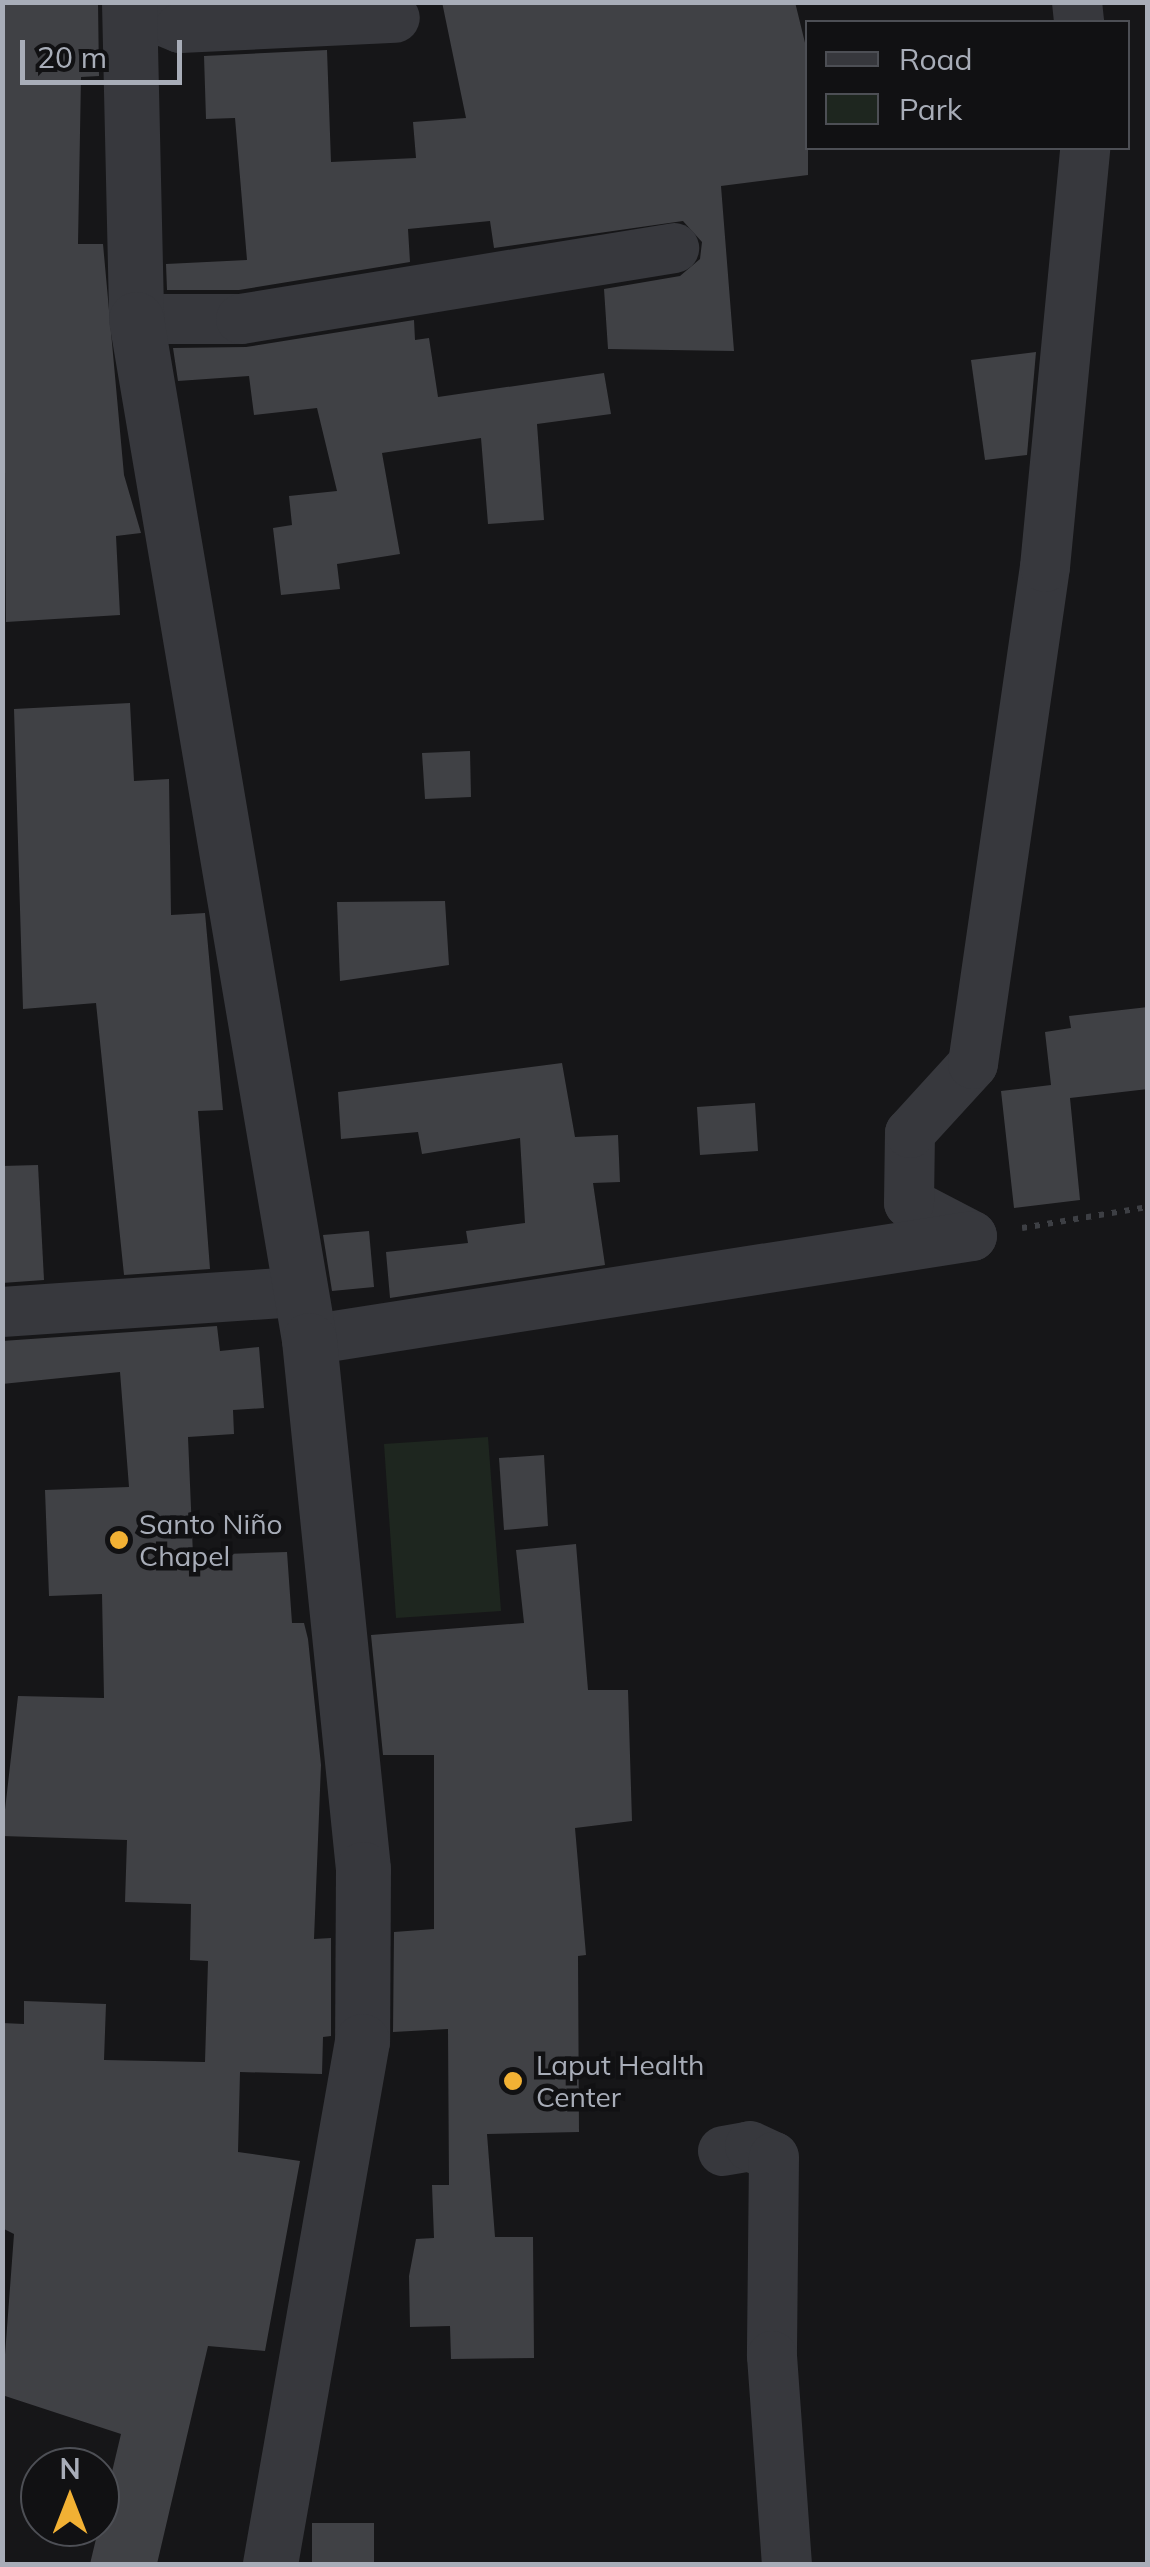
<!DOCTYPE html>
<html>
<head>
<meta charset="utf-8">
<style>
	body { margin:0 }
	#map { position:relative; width:1150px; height:2567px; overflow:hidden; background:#161618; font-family:Mulish,sans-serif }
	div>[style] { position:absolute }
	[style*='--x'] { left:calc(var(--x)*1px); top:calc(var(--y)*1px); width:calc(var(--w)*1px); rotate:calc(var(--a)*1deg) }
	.green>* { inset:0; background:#1e261f }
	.building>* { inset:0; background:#404145 }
	.path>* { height:6px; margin-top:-3px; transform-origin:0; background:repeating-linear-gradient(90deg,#3d3f44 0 5px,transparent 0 13px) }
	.minor>* { height:50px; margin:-25px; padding:0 25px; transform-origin:25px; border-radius:25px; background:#37383d }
	.tertiary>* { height:55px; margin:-27.5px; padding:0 27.5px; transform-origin:27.5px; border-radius:27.5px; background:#37383d }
	.dots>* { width:28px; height:28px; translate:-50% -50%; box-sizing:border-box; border:5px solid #111113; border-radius:50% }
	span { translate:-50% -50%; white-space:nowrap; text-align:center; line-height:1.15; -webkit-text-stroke:9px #111113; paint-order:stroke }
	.poi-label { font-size:28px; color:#a8adb8 }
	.left { translate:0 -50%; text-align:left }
	.frame { position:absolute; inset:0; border:5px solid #a8adb8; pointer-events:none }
	.legend { position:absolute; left:805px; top:20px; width:325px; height:130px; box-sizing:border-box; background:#111113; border:2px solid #4d4f55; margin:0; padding:12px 18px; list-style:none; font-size:30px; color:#a8adb8 }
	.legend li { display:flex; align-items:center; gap:20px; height:50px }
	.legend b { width:50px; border:2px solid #4d4f55 }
	.north { position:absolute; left:20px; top:2447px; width:100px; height:100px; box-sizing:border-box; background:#111113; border:2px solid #4d4f55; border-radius:50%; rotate:0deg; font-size:28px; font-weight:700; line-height:40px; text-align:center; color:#a8adb8 }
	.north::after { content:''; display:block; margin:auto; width:35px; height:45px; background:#f2b134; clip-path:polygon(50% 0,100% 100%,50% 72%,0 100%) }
	.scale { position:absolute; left:20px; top:40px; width:162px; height:45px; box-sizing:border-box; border:5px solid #a8adb8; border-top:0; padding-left:12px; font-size:30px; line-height:35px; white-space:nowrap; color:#a8adb8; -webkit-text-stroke:8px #111113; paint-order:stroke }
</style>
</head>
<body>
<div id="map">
	<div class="green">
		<i style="clip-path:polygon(488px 1437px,501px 1611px,396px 1618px,384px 1444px)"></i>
	</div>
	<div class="building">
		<i style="clip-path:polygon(2px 2px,98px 2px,99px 76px,81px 77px,78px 244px,103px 244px,124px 475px,141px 533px,116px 536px,120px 615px,6px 622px)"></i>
		<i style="clip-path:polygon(442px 2px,795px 2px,808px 55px,808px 175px,721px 186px,734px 351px,608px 349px,604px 289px,680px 276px,700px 259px,702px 242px,683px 221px,494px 248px,490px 221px,408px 229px,410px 262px,239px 290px,167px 290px,166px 264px,247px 260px,235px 118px,206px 119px,204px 56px,327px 50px,331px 162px,416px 158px,413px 122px,466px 118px)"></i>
		<i style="clip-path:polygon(414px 320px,415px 340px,429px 338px,438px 397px,604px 373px,611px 414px,537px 424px,544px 520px,488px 524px,481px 438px,382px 453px,400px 554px,337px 564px,340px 589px,281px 595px,273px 528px,292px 525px,289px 496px,337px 491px,317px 408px,254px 415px,249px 376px,178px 381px,173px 348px,246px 347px)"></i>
		<i style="clip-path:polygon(1036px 352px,1027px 455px,985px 460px,971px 360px)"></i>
		<i style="clip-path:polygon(130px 703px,134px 781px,169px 779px,171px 915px,205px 913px,223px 1110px,198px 1111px,210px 1269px,124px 1275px,96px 1003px,23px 1009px,14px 709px)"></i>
		<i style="clip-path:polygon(470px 751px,471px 797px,425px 799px,422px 753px)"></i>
		<i style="clip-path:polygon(445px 901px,449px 965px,340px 981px,337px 902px)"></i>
		<i style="clip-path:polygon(1148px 1007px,1148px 1089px,1070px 1098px,1080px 1200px,1014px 1208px,1001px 1091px,1051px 1085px,1045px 1032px,1071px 1028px,1069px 1016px)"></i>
		<i style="clip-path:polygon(562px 1063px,575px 1137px,618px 1135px,620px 1182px,593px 1183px,605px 1265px,390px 1298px,386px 1252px,468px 1243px,466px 1231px,525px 1223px,520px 1138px,422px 1154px,418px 1132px,341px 1139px,338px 1092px)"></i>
		<i style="clip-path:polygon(755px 1103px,758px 1151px,700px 1155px,697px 1107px)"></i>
		<i style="clip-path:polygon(38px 1165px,44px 1280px,2px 1283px,2px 1166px)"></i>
		<i style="clip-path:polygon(369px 1231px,374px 1287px,332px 1291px,323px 1235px)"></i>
		<i style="clip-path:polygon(217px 1326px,220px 1351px,259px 1347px,264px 1408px,233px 1410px,234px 1434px,188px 1437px,193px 1555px,287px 1552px,292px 1623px,304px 1623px,308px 1639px,321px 1765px,314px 1939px,331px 1938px,331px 2036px,323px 2037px,322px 2074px,240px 2072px,238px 2152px,300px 2161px,265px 2351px,208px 2346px,157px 2564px,90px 2564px,121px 2434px,2px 2395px,14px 2234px,2px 2228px,2px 2023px,24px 2024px,24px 2001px,106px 2004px,104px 2060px,205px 2062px,208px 1961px,190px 1960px,191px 1904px,125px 1902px,127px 1840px,2px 1836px,18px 1696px,104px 1698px,102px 1594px,49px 1596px,45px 1490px,129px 1487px,120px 1372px,2px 1384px,2px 1341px)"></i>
		<i style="clip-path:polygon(544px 1455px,548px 1526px,504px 1530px,499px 1458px)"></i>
		<i style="clip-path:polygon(576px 1544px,588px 1690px,628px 1690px,632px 1821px,575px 1828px,586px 1955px,578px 1956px,579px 2132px,487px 2134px,495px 2237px,533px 2237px,534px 2358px,451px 2359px,450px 2326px,410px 2327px,409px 2276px,416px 2239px,434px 2238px,432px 2185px,449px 2185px,448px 2029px,393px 2032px,394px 1932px,434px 1929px,434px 1755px,383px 1755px,371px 1635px,524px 1623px,516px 1550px)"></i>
		<i style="clip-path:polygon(312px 2523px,374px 2523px,374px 2564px,312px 2564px)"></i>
	</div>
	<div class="path">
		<i style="--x:1022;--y:1228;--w:128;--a:-9.5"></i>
	</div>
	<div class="minor">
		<i style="--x:1077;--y:2;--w:20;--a:84"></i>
		<i style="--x:129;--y:7;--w:55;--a:22.4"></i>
		<i style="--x:180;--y:28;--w:215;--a:-2.7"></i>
		<i style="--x:136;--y:319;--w:105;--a:0"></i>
		<i style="--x:241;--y:319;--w:439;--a:-9.3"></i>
		<i style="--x:972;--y:1236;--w:71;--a:-152.4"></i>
		<i style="--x:909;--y:1203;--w:70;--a:-89.2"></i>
		<i style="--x:910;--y:1133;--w:93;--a:-47.6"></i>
		<i style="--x:973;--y:1064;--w:502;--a:-81.76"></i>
		<i style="--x:1045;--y:567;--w:421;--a:-84.5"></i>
		<i style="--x:2;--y:1312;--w:295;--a:-3.9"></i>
		<i style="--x:309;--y:1340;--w:671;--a:-8.91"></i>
		<i style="--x:723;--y:2151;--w:27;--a:-10"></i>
		<i style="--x:750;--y:2146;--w:26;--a:25"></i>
		<i style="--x:774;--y:2157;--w:199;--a:90.6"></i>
		<i style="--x:772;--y:2356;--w:209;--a:85.9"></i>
	</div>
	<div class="tertiary">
		<i style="--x:129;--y:2;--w:317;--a:88.7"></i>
		<i style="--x:136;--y:319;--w:1036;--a:80.38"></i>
		<i style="--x:309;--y:1340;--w:532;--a:84.17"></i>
		<i style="--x:363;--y:1869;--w:172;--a:90.3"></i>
		<i style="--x:362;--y:2041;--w:531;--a:99.98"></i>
	</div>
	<div class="dots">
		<i style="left:119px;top:1540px;background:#f2b134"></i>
		<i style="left:513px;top:2081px;background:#f2b134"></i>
	</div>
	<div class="poi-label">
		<span class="left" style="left:139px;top:1540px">Santo Niño<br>Chapel</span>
		<span class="left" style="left:536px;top:2081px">Laput Health<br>Center</span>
	</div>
	<div class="frame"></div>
	<ul class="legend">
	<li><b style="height:12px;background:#37383d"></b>Road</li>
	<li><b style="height:28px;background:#1e261f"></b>Park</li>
	</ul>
	<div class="north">N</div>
	<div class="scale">20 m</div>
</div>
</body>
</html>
